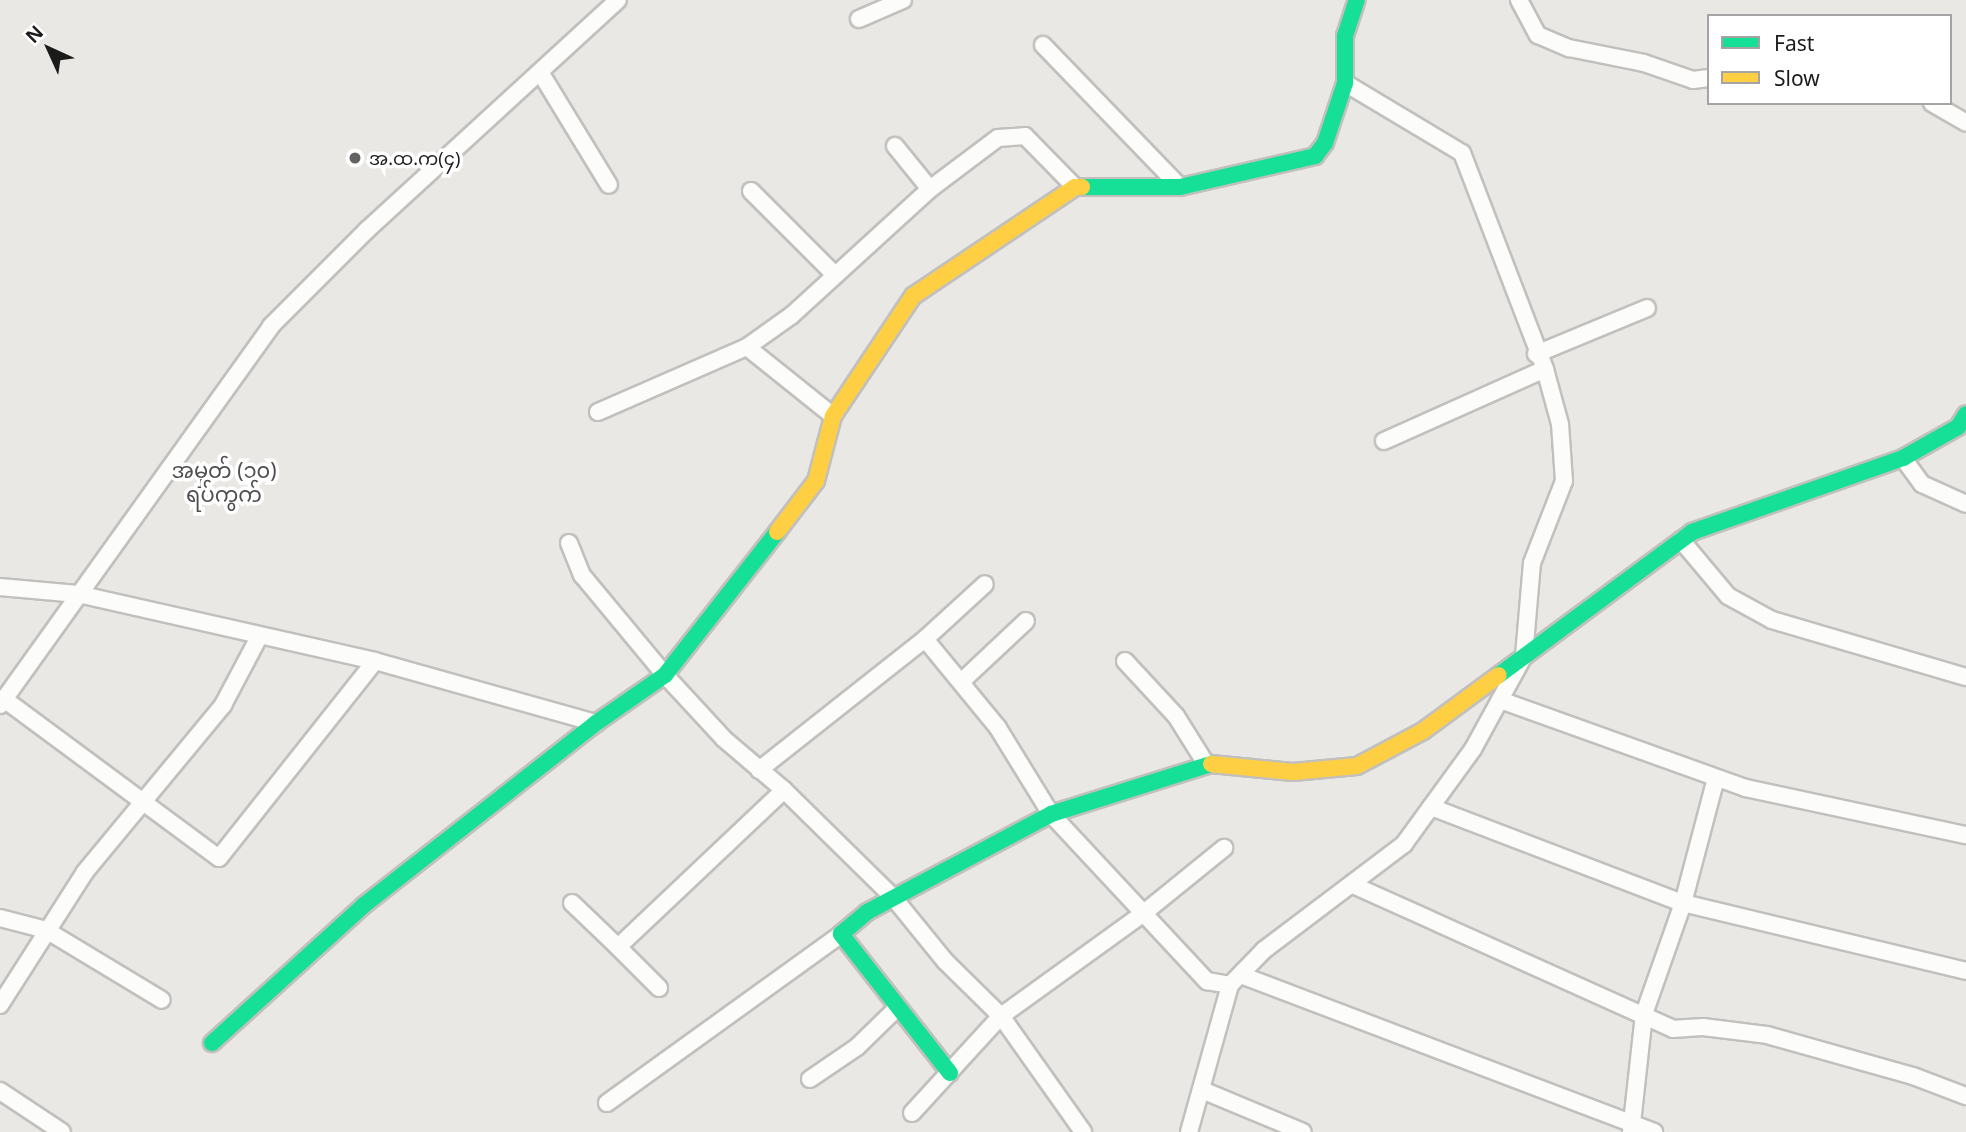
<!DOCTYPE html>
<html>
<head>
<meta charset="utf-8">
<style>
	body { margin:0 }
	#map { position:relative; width:1966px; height:1132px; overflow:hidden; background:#eae8e4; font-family:"Noto Sans","Noto Sans Myanmar",sans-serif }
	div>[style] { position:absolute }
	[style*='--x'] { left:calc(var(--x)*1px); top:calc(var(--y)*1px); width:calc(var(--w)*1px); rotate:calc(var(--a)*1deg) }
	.roads { filter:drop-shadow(2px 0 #c1c0be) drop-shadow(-2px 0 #c1c0be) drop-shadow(0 2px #c1c0be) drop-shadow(0 -2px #c1c0be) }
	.street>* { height:16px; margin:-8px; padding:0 8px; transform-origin:8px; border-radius:8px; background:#fcfcfb }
	.fast>* { height:16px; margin:-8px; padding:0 8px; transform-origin:8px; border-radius:8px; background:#16e098 }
	.slow>* { height:16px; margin:-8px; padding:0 8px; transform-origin:8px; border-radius:8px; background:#ffcf43 }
	.dots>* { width:19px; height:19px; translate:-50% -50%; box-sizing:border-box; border:4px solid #fff; border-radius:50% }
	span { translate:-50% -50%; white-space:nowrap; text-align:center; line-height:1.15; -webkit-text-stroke:7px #fff; paint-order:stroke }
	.poi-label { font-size:18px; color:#1b1b1b }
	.left { translate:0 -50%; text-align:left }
	.quarter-label { font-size:21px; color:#4e4e4e }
	.legend { position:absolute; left:1707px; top:14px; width:245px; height:91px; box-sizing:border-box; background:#fff; border:2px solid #a4a4a4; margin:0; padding:9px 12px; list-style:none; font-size:21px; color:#1b1b1b }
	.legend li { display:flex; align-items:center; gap:14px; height:35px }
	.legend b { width:35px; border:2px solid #a4a4a4 }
	.north { position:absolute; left:14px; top:14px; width:70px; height:70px; -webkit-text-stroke:5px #fff; paint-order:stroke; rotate:315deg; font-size:19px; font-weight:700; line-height:28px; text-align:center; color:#1b1b1b }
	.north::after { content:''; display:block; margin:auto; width:24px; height:32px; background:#1b1b1b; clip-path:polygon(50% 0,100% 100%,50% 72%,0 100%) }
</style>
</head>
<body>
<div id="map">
	<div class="roads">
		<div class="street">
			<i style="--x:1519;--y:0;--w:40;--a:62"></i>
			<i style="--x:1538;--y:35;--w:34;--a:23"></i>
			<i style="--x:1569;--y:48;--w:76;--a:11.3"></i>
			<i style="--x:1644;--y:63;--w:52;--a:19.1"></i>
			<i style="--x:1693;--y:80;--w:16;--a:-7"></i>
			<i style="--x:859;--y:19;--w:48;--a:-23.4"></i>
			<i style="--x:1043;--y:45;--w:197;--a:46"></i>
			<i style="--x:540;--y:72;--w:132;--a:58.6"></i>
			<i style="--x:1932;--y:103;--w:39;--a:30"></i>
			<i style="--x:895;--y:146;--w:55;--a:50.9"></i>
			<i style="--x:751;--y:191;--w:119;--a:45"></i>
			<i style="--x:747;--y:347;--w:110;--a:38.7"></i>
			<i style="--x:1536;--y:354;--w:120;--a:-22.5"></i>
			<i style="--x:598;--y:412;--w:163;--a:-23.6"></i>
			<i style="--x:747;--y:347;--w:55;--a:-35.4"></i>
			<i style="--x:792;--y:315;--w:187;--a:-42.4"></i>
			<i style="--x:930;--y:189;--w:85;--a:-36.9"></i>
			<i style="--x:998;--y:138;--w:27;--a:-4"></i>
			<i style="--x:1025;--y:136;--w:71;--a:45.6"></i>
			<i style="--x:1384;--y:441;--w:176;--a:-24.1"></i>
			<i style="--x:1903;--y:458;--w:32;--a:54"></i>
			<i style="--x:1922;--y:484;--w:48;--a:24.4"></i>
			<i style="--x:1681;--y:540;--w:73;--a:50"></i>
			<i style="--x:1728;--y:596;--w:50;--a:28.6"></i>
			<i style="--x:1772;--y:620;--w:202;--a:16.4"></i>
			<i style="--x:569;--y:543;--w:35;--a:68"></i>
			<i style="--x:582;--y:575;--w:130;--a:50.3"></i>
			<i style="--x:665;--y:675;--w:87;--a:47.3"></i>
			<i style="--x:724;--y:739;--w:79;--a:40.4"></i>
			<i style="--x:784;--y:790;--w:153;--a:44.5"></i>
			<i style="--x:893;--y:897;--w:82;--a:50.9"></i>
			<i style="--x:945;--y:961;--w:78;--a:44.5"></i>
			<i style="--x:1001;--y:1016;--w:142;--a:54.7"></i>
			<i style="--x:0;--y:587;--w:78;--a:5.1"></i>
			<i style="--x:78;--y:594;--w:304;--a:12.7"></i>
			<i style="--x:375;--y:661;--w:230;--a:15.7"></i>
			<i style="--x:925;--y:639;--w:81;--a:-42.5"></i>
			<i style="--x:1125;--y:661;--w:75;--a:47.2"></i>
			<i style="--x:1176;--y:716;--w:57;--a:58"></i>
			<i style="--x:961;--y:682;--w:89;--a:-43.2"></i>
			<i style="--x:4;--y:699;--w:267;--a:36.5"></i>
			<i style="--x:219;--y:858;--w:251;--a:-51.6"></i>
			<i style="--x:1500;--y:700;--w:261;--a:19.7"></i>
			<i style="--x:1746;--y:788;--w:225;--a:12.1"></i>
			<i style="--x:0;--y:705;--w:466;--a:-54.4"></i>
			<i style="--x:271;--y:326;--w:136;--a:-45"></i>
			<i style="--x:367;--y:230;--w:340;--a:-42.5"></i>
			<i style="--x:759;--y:770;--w:211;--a:-38.3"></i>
			<i style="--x:925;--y:639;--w:115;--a:50.6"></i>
			<i style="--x:998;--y:728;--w:101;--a:58.4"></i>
			<i style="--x:1051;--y:814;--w:229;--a:47"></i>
			<i style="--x:1207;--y:981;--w:23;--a:10"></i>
			<i style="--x:1431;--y:807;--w:270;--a:20.9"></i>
			<i style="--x:1683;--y:903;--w:291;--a:13.5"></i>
			<i style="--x:1353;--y:885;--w:351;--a:24.2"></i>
			<i style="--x:1673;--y:1029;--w:30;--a:-4"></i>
			<i style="--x:1703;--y:1027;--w:64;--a:7.1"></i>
			<i style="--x:1767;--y:1035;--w:152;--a:15.7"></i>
			<i style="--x:1913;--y:1076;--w:57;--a:20.7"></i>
			<i style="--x:572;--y:903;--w:64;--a:43.7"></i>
			<i style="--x:618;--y:947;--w:228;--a:-43.4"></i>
			<i style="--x:0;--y:918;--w:48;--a:14.6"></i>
			<i style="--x:46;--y:930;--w:135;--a:31.1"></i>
			<i style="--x:618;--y:947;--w:58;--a:45"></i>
			<i style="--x:1241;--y:975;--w:442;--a:20.8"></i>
			<i style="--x:0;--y:1005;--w:158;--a:-57.4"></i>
			<i style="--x:85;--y:872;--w:217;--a:-50.4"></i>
			<i style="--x:223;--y:705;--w:77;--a:-62.1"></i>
			<i style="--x:810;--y:1079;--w:57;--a:-34.2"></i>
			<i style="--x:857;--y:1047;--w:57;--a:-44.3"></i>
			<i style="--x:1202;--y:1090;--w:109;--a:22.6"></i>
			<i style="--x:0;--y:1091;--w:74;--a:33.5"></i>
			<i style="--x:607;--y:1103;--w:289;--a:-35.8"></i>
			<i style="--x:912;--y:1113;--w:132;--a:-47.5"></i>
			<i style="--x:1001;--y:1016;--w:178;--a:-35.8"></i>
			<i style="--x:1145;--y:912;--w:102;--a:-39"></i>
			<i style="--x:1189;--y:1132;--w:153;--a:-74.4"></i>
			<i style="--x:1230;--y:985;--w:49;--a:-45.8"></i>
			<i style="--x:1264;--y:950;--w:176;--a:-37.1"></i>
			<i style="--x:1404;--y:844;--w:117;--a:-54"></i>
			<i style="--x:1473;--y:749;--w:106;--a:-61.3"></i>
			<i style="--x:1524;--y:656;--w:93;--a:-85.1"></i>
			<i style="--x:1532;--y:563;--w:88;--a:-68.7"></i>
			<i style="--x:1564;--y:481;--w:57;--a:-94"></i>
			<i style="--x:1560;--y:424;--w:57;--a:-105.3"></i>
			<i style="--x:1545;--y:369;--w:231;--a:-111"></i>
			<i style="--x:1462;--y:153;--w:136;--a:-149.1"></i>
			<i style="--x:1631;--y:1132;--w:119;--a:-83.7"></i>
			<i style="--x:1644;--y:1014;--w:118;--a:-70.6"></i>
			<i style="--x:1683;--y:903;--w:129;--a:-75.2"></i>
		</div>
		<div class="fast">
			<i style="--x:1082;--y:187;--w:98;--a:0"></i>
			<i style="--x:1180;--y:187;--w:139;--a:-12.9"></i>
			<i style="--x:1315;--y:156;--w:16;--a:-52"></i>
			<i style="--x:1325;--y:143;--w:63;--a:-71.6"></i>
			<i style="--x:1345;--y:83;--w:47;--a:-90"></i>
			<i style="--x:1345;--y:36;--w:38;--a:-72"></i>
			<i style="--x:1499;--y:675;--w:240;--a:-36.5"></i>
			<i style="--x:1692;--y:532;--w:224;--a:-19.3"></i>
			<i style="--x:1903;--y:458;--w:63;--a:-29.4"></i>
			<i style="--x:1958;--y:427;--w:15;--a:-58"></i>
			<i style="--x:212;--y:1043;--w:205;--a:-42.2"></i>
			<i style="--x:364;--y:905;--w:295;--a:-38.1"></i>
			<i style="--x:596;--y:723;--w:84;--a:-34.8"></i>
			<i style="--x:665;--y:675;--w:182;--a:-51.9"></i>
			<i style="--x:950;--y:1073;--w:177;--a:-128.1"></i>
			<i style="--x:841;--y:934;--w:34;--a:-40"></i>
			<i style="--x:867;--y:912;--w:208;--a:-28"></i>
			<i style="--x:1051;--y:814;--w:168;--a:-17.4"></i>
		</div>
		<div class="slow">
			<i style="--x:777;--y:532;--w:64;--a:-52.6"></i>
			<i style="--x:816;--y:481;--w:67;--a:-75.3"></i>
			<i style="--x:833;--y:416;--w:144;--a:-56.3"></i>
			<i style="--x:913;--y:296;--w:195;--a:-33.9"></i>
			<i style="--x:1075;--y:187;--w:7;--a:0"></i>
			<i style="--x:1211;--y:764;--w:82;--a:5.6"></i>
			<i style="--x:1293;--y:772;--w:64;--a:-5.4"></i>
			<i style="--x:1357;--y:766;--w:75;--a:-27.9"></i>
			<i style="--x:1423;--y:731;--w:94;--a:-36.4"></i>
		</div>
	</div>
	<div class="dots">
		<i style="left:355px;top:158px;background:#636361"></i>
	</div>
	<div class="poi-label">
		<span class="left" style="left:369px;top:158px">အ.ထ.က(၄)</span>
	</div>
	<div class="quarter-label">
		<span style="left:224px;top:482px">အမှတ် (၁၀)<br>ရပ်ကွက်</span>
	</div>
	<ul class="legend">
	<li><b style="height:9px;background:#16e098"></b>Fast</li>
	<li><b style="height:9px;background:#ffcf43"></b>Slow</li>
	</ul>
	<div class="north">N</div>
</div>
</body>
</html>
